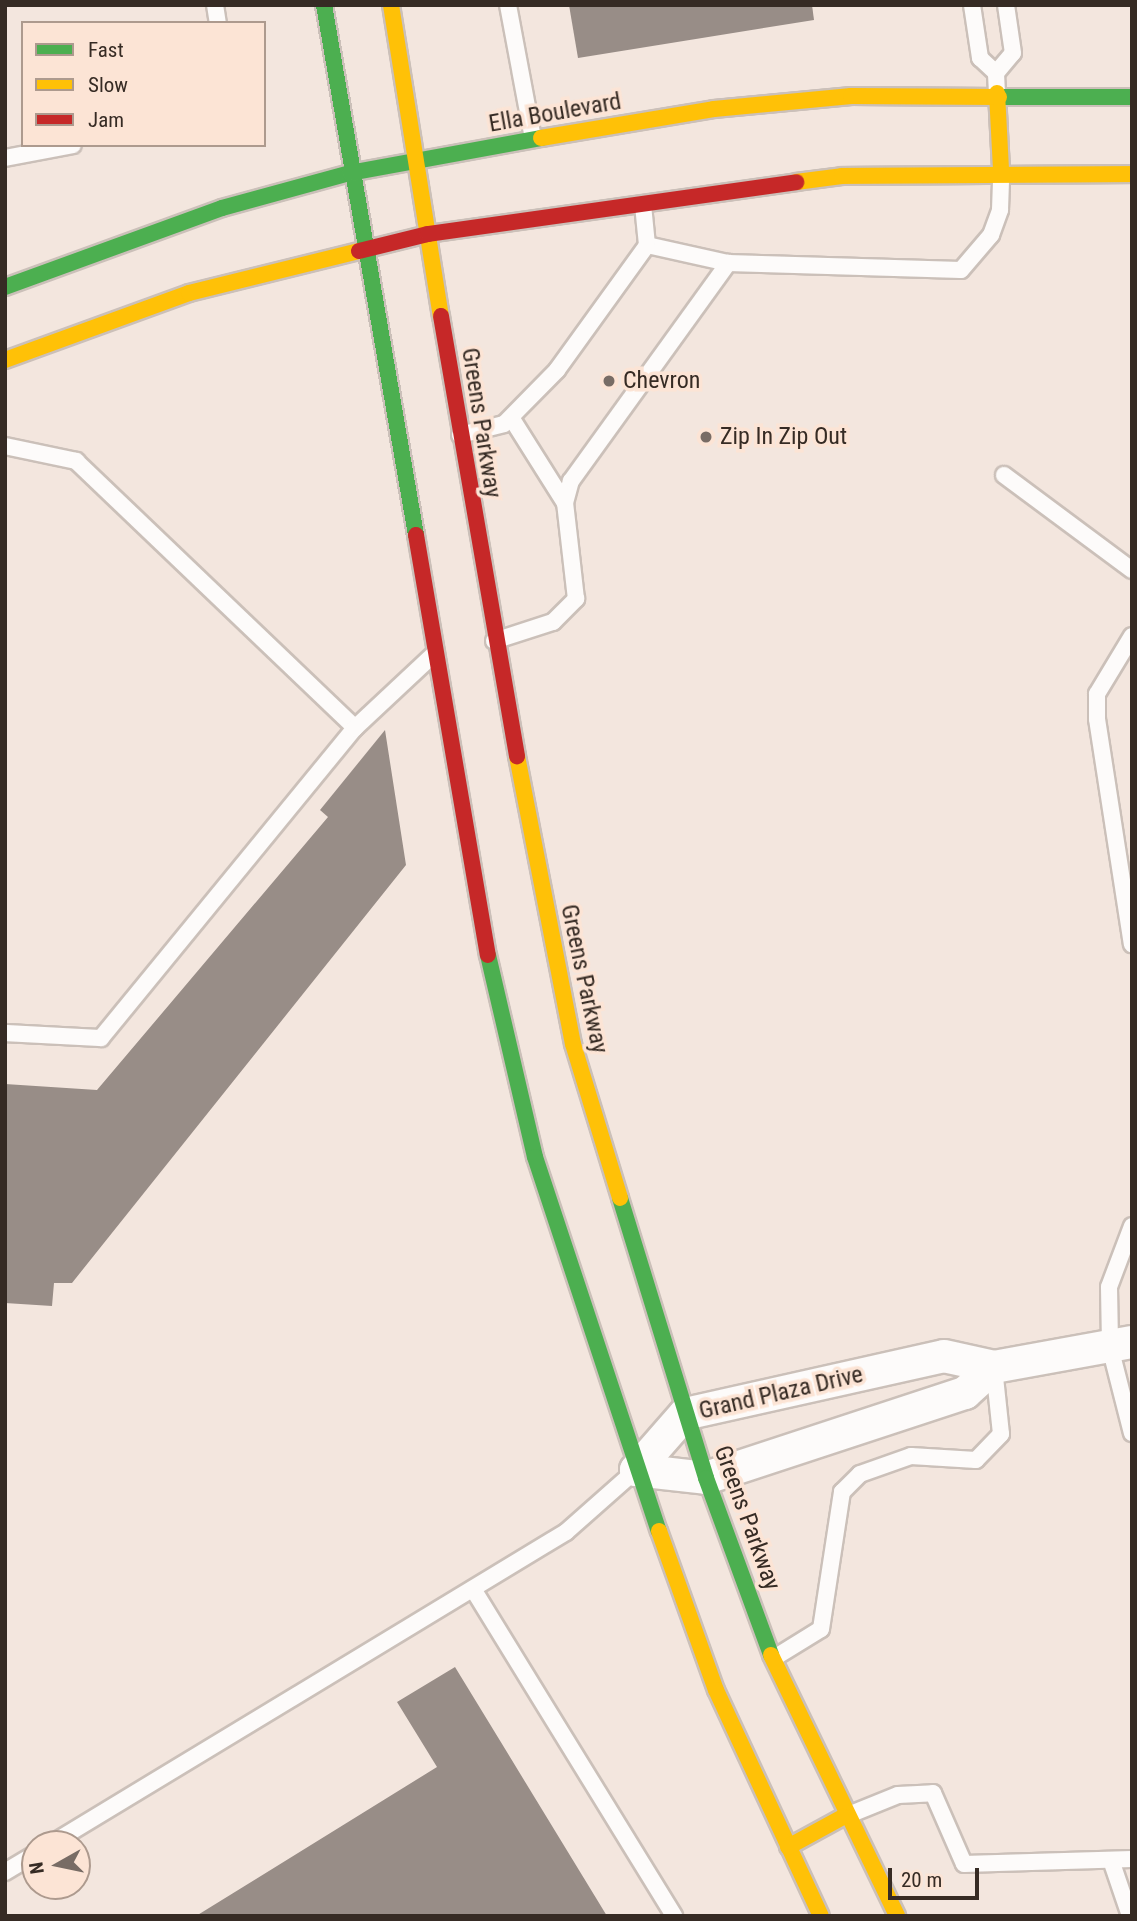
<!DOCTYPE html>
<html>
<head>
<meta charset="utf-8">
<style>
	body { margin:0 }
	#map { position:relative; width:1137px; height:1921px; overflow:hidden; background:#f3e6de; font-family:"Roboto Condensed",sans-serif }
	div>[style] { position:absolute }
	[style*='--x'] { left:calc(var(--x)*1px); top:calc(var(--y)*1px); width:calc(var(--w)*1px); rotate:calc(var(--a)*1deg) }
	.building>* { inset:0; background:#988d87 }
	.roads { filter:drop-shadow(2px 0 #cbc0b9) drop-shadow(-2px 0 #cbc0b9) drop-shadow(0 2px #cbc0b9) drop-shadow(0 -2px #cbc0b9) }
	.lane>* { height:16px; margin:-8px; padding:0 8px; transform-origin:8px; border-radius:8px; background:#fdfbfa }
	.street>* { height:32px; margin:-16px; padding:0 16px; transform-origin:16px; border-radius:16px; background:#fdfbfa }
	.fast>* { height:16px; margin:-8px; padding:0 8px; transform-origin:8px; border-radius:8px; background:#4caf50 }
	.slow>* { height:16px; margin:-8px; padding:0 8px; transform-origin:8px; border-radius:8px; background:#ffc107 }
	.jam>* { height:16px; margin:-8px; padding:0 8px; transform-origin:8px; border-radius:8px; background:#c62828 }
	.dots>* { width:19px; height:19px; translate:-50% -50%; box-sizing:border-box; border:4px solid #fce4d5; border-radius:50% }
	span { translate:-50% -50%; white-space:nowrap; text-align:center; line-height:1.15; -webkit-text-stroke:7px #fce4d5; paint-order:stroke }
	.street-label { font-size:24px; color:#362b24 }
	.poi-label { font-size:24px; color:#362b24 }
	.left { translate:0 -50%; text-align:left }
	.frame { position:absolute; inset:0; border:7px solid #362b24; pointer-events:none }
	.legend { position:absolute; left:21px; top:21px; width:245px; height:126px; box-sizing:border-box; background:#fce4d5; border:2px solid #ad9a8e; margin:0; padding:9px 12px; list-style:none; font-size:21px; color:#362b24 }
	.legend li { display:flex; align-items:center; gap:14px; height:35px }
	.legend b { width:35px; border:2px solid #ad9a8e }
	.north { position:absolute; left:21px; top:1830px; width:70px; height:70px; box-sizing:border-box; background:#fce4d5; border:2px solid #ad9a8e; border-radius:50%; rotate:261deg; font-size:19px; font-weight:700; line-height:28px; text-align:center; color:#362b24 }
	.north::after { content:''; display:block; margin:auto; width:24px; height:32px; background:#786c65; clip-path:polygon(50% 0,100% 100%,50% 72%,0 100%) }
	.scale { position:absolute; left:888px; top:1868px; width:91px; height:32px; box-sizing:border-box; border:4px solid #362b24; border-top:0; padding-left:9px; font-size:21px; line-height:24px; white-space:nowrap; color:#362b24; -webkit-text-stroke:5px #fce4d5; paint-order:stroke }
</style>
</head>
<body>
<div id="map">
	<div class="building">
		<i style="clip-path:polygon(569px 5px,812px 5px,814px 20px,578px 58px)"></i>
		<i style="clip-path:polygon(385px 730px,406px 865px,72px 1283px,54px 1283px,52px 1306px,5px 1303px,5px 1084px,97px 1090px,328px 817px,320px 810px)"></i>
		<i style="clip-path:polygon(455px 1667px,607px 1916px,196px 1916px,437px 1767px,397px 1702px)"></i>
	</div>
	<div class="roads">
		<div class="lane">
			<i style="--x:215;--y:5;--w:18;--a:81"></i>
			<i style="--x:508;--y:5;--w:136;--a:79.4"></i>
			<i style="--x:972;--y:5;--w:54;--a:81.4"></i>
			<i style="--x:980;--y:58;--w:22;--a:43"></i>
			<i style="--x:997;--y:93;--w:20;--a:-93"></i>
			<i style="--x:996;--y:73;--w:26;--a:-50"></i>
			<i style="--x:1013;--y:53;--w:49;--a:-98.3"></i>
			<i style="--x:5;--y:158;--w:69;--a:-10.8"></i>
			<i style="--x:647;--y:245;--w:83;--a:12.5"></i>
			<i style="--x:512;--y:419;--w:99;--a:57.8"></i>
			<i style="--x:460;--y:435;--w:45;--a:-14"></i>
			<i style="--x:504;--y:424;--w:76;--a:-45.5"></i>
			<i style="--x:557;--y:370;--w:154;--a:-54.2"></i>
			<i style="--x:647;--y:245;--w:40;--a:-95.7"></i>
			<i style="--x:5;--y:446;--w:73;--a:11.9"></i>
			<i style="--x:76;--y:461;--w:386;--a:43.7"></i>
			<i style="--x:1004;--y:475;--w:159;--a:36.6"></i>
			<i style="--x:1132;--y:636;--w:68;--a:121.1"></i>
			<i style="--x:1097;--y:694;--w:25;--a:90"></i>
			<i style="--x:1097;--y:719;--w:228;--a:81.2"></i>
			<i style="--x:494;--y:641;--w:62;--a:-17.9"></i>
			<i style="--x:553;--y:622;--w:33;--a:-45"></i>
			<i style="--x:576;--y:599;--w:97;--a:-96.5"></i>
			<i style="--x:565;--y:503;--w:23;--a:-75"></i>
			<i style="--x:571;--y:481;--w:269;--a:-54.2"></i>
			<i style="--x:728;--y:263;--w:233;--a:1.7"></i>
			<i style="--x:961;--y:270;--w:46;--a:-49.4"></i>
			<i style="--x:991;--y:235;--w:27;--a:-70"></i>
			<i style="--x:1000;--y:210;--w:37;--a:-88"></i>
			<i style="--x:5;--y:1033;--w:96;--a:3"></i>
			<i style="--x:101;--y:1038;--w:401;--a:-50.7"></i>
			<i style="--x:355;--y:728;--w:107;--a:-43.1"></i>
			<i style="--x:1132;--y:1226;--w:65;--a:110.7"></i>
			<i style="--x:1109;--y:1287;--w:60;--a:89"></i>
			<i style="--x:1110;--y:1347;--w:89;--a:75.7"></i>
			<i style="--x:473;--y:1589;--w:384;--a:58.4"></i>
			<i style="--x:774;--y:1658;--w:55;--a:-31.7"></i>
			<i style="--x:821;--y:1629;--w:139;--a:-81.3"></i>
			<i style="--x:842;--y:1492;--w:25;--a:-45"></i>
			<i style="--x:860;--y:1474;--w:54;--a:-19.4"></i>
			<i style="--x:911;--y:1456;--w:65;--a:3.5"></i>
			<i style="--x:976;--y:1460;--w:36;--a:-46"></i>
			<i style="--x:1001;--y:1434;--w:67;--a:-96"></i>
			<i style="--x:846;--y:1816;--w:56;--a:-22"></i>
			<i style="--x:898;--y:1795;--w:35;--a:-3"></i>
			<i style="--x:933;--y:1793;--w:77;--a:66.4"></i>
			<i style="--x:964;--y:1864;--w:168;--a:-1.7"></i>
			<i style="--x:51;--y:1844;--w:602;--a:-31.21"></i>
			<i style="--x:566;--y:1532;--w:94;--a:-41.5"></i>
			<i style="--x:1112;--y:1863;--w:56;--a:71.2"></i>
			<i style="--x:5;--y:1872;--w:35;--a:-31"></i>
		</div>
		<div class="street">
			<i style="--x:636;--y:1470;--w:74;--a:-48.8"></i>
			<i style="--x:685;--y:1414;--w:265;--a:-12.6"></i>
			<i style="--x:944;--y:1356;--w:51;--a:12.4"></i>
			<i style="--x:994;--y:1367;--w:140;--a:-10.3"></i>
			<i style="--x:636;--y:1470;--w:70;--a:6.5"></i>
			<i style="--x:706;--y:1478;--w:273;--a:-18.2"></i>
			<i style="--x:965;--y:1393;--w:39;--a:-42"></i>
		</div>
		<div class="fast">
			<i style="--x:324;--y:5;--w:538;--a:80.15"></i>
			<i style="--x:999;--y:97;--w:133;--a:0"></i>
			<i style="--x:5;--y:287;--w:231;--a:-20"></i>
			<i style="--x:222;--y:208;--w:133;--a:-15.3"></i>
			<i style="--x:350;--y:173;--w:194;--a:-10.4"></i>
			<i style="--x:488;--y:955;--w:207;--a:76.9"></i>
			<i style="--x:535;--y:1157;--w:394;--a:71.7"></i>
			<i style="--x:620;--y:1198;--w:293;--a:72.9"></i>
			<i style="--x:706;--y:1478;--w:189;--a:69.8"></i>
		</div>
		<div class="slow">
			<i style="--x:391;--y:5;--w:315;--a:80.9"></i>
			<i style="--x:997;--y:93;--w:77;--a:87"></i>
			<i style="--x:541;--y:138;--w:175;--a:-9.5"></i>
			<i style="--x:714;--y:109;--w:138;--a:-5.4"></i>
			<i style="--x:851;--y:96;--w:148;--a:0.4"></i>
			<i style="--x:796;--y:182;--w:46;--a:-7.4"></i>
			<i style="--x:842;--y:176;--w:290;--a:-0.4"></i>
			<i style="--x:5;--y:360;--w:196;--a:-20"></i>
			<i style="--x:189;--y:293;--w:175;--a:-13.9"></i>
			<i style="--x:517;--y:756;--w:293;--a:79"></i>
			<i style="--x:573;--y:1044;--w:161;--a:73"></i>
			<i style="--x:659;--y:1531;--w:169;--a:70.3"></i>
			<i style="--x:716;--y:1690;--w:249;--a:65.1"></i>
			<i style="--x:771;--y:1655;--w:290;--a:64.2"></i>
			<i style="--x:788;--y:1847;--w:63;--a:-28.6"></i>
		</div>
		<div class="jam">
			<i style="--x:359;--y:251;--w:71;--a:-13.8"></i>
			<i style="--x:428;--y:234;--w:372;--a:-8"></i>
			<i style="--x:441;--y:316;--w:447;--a:80.2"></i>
			<i style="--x:416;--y:535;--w:426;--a:80.3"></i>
		</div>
	</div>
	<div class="dots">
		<i style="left:609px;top:381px;background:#786c65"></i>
		<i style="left:706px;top:437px;background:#786c65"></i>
	</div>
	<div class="street-label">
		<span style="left:555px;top:113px;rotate:-10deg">Ella Boulevard</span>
		<span style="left:481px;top:423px;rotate:81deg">Greens Parkway</span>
		<span style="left:584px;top:979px;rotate:78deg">Greens Parkway</span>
		<span style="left:781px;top:1393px;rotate:-13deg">Grand Plaza Drive</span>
		<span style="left:747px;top:1518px;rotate:70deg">Greens Parkway</span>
	</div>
	<div class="poi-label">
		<span class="left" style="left:623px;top:381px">Chevron</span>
		<span class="left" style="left:720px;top:437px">Zip In Zip Out</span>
	</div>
	<div class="frame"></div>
	<ul class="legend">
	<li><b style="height:9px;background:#4caf50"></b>Fast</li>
	<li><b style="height:9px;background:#ffc107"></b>Slow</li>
	<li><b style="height:9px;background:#c62828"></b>Jam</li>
	</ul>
	<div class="north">N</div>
	<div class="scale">20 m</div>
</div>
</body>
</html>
